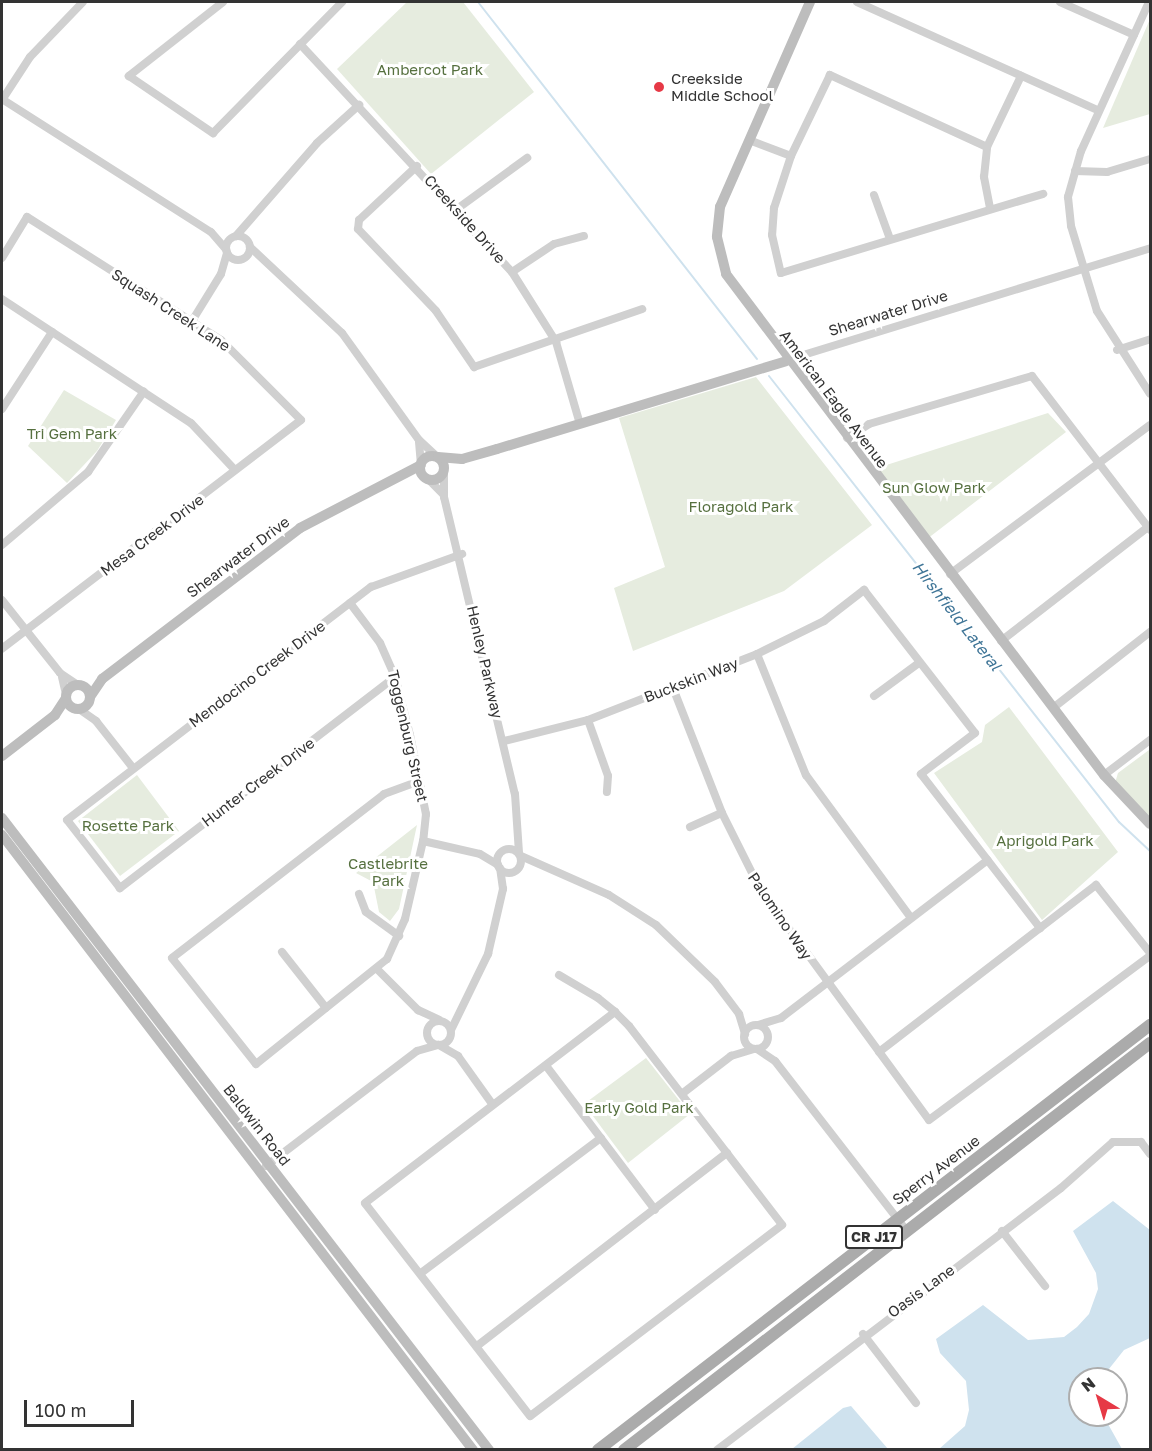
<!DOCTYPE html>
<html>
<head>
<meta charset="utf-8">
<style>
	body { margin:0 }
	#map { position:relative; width:1152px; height:1451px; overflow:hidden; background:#fff; font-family:"Golos Text",sans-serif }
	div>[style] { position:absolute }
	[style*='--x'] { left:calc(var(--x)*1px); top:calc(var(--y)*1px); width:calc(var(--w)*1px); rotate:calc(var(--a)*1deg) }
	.green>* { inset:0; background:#e6ecdf }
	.water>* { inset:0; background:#cfe2ee }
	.stream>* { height:2px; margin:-1px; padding:0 1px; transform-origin:1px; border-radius:1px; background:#cfe2ee }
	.street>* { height:8px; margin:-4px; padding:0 4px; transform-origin:4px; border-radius:4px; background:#d0d0d0 }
	.street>.ring { margin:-4px; padding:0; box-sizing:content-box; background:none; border:8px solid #d0d0d0; border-radius:50% }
	.secondary>* { height:10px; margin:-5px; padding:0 5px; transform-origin:5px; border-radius:5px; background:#bdbdbd }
	.secondary>.ring { margin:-5px; padding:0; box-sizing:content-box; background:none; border:10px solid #bdbdbd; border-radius:50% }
	.primary>* { height:12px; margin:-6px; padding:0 6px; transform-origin:6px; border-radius:6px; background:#ababab }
	.dots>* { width:16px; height:16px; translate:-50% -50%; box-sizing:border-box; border:3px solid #fff; border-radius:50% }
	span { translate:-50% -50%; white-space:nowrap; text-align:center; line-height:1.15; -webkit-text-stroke:6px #fff; paint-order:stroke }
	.shield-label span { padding:2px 4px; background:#fff; border:2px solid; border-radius:4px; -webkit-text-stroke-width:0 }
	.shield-label { font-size:14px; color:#333; font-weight:700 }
	.park-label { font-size:15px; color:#56703f }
	.poi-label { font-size:15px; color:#333 }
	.left { translate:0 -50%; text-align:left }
	.street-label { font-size:15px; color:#333 }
	.water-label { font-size:16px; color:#3f7597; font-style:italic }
	.frame { position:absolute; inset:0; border:3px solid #333; pointer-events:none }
	.north { position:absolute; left:1068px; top:1367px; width:60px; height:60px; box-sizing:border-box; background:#fff; border:2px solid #adadad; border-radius:50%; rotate:322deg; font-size:16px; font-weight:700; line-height:24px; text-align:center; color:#333 }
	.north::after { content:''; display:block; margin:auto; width:21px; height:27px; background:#e63946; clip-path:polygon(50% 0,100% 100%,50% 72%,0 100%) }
	.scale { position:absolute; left:24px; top:1400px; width:110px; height:27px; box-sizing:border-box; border:3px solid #333; border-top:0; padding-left:8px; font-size:18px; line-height:21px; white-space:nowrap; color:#333; -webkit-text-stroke:4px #fff; paint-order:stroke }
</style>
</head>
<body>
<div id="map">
	<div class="green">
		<i style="clip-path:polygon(407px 2px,463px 2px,534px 92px,431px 174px,337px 69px)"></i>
		<i style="clip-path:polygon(1150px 19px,1150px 114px,1103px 128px)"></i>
		<i style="clip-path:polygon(756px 377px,872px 525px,784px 591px,633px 651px,614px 588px,665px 567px,619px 418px)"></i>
		<i style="clip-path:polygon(64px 390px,116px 420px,97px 451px,67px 483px,28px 446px)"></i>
		<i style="clip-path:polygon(1048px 413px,1066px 432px,927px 539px,874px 469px)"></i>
		<i style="clip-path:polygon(1009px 707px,1118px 852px,1042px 920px,934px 773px,982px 742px,985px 725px)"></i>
		<i style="clip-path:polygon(1149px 750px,1150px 751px,1150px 819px,1115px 783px,1118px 773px)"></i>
		<i style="clip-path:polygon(137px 775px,179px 831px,120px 876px,78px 821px)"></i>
		<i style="clip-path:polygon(417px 825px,399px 909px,390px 921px,379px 912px,373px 882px,356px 873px)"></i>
		<i style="clip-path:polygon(646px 1058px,690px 1114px,628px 1163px,584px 1104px)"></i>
	</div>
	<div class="water">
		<i style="clip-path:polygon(1113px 1201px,1150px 1230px,1150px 1338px,1124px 1350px,1101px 1379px,1080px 1379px,1080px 1415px,1103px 1415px,1122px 1449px,939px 1449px,965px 1426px,969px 1410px,966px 1381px,940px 1353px,936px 1339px,983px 1305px,1028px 1340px,1064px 1337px,1077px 1327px,1089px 1314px,1098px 1289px,1096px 1273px,1073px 1231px)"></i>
		<i style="clip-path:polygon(851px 1406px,888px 1449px,792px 1449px,843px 1408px)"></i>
	</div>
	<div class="stream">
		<i style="--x:478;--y:2;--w:453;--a:52"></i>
		<i style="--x:769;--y:376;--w:567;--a:51.88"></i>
		<i style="--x:1119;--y:822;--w:42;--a:43.1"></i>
	</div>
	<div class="street">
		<i style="--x:223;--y:2;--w:120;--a:141.8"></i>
		<i style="--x:129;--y:76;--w:102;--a:34.2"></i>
		<i style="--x:213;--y:133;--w:184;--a:-45.4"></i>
		<i style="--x:857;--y:2;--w:265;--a:24.2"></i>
		<i style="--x:1060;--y:2;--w:81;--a:24"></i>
		<i style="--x:1149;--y:2;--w:164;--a:114.5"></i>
		<i style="--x:1081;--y:151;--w:48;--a:105.8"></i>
		<i style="--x:1068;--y:197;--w:29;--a:84"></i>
		<i style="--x:1071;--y:226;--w:89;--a:73"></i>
		<i style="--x:1097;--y:311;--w:98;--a:57.4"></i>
		<i style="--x:300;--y:44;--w:311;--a:47.1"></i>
		<i style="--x:512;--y:272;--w:83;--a:57.8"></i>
		<i style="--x:556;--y:342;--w:85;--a:73.7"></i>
		<i style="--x:2;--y:99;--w:248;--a:32.5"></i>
		<i style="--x:211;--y:232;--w:23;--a:49"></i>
		<i style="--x:2;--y:100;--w:51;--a:-56.9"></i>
		<i style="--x:30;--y:57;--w:76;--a:-46.1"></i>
		<i style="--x:749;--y:140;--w:45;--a:20.9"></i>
		<i style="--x:987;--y:147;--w:173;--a:-155.4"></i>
		<i style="--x:830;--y:75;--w:90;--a:115.7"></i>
		<i style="--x:791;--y:156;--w:55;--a:108.1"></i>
		<i style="--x:774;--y:208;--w:27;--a:94"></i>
		<i style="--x:772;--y:235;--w:39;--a:77"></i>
		<i style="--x:781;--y:273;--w:274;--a:-16.8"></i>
		<i style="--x:417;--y:166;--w:79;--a:137"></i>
		<i style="--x:359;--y:220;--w:9;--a:96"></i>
		<i style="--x:358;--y:229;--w:113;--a:46.4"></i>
		<i style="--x:436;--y:311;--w:68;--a:55.8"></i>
		<i style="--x:474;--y:367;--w:178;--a:-19"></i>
		<i style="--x:1075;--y:171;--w:32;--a:2"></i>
		<i style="--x:1107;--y:172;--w:45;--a:-16.8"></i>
		<i style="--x:874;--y:195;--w:47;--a:70"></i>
		<i style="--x:990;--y:208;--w:32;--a:-101"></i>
		<i style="--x:984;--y:177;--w:30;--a:-84"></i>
		<i style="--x:987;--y:147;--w:79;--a:-64.4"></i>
		<i style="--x:457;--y:209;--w:87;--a:-36.1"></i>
		<i style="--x:236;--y:236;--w:123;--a:-48.9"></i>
		<i style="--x:317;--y:143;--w:57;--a:-42.1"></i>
		<i class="ring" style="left:226px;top:236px;width:16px;height:16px"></i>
		<i style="--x:250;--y:247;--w:126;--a:43.1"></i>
		<i style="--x:342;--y:333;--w:132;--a:54.3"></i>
		<i style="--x:419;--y:440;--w:25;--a:43"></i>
		<i style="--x:2;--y:258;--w:48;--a:-58.6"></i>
		<i style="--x:27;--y:217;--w:230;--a:32.4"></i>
		<i style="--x:221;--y:340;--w:113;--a:45"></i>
		<i style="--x:301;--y:420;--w:377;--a:142.6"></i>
		<i style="--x:512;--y:272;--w:50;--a:-33.7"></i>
		<i style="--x:554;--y:244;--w:31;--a:-15"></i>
		<i style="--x:2;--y:299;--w:226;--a:33.3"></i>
		<i style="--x:191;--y:423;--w:64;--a:46.9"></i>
		<i style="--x:192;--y:321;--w:55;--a:-58.3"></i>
		<i style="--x:221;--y:274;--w:22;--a:-74"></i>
		<i style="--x:1117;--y:350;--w:35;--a:-18"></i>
		<i style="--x:787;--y:360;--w:380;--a:-17.1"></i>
		<i style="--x:2;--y:409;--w:92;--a:-57"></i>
		<i style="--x:847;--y:438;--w:26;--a:-32"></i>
		<i style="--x:869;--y:424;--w:170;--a:-16.4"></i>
		<i style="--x:1032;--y:376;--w:194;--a:52.5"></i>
		<i style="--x:419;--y:442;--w:21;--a:85"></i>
		<i style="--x:444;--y:472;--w:25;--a:90"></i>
		<i style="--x:444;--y:497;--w:305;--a:76.6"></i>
		<i style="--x:515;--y:794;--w:59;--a:86.1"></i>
		<i style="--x:429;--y:480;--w:21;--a:45"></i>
		<i style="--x:2;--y:545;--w:113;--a:-40.3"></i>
		<i style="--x:88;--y:472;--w:98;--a:-55.3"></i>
		<i style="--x:950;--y:574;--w:249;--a:-36.7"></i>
		<i style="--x:2;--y:600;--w:93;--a:51.5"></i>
		<i style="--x:60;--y:673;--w:22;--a:34"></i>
		<i style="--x:350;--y:603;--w:50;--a:53.1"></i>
		<i style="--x:380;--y:643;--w:37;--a:66"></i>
		<i style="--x:395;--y:677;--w:60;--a:75.5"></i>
		<i style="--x:410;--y:735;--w:81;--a:78.6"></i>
		<i style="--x:426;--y:814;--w:27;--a:96"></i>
		<i style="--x:423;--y:841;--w:80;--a:103"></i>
		<i style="--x:405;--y:919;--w:44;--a:114.2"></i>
		<i style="--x:387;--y:959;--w:168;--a:141.3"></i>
		<i style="--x:256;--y:1064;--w:135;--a:-128.4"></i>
		<i style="--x:172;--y:958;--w:268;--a:-37.7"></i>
		<i style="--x:384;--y:794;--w:37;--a:-20"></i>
		<i style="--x:1001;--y:641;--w:186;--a:-37.8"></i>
		<i style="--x:757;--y:654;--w:131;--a:68"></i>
		<i style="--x:806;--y:775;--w:177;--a:53.7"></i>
		<i style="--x:62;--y:677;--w:17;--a:77"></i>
		<i style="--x:395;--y:677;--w:347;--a:142.5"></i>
		<i style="--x:120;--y:888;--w:86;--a:-127.9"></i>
		<i style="--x:67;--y:820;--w:383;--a:-37.5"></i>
		<i style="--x:371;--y:587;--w:97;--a:-19.9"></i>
		<i style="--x:673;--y:688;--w:134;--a:68.6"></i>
		<i style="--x:722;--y:813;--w:85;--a:63.4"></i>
		<i style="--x:760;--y:889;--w:286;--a:53.8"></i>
		<i style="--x:929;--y:1120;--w:275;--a:-36.6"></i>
		<i style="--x:874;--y:696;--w:56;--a:-36.3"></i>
		<i style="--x:1053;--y:708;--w:123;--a:-38.1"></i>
		<i style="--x:79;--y:709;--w:21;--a:35"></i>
		<i style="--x:96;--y:721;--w:60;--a:51.8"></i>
		<i style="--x:588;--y:720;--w:59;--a:70.3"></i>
		<i style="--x:608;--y:776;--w:16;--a:94"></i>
		<i style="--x:504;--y:741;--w:87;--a:-14"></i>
		<i style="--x:588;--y:720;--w:181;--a:-21.3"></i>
		<i style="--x:757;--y:654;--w:75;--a:-26.2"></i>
		<i style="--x:824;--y:621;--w:51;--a:-37.8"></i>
		<i style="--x:864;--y:590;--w:181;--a:52.2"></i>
		<i style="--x:975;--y:733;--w:68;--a:142.8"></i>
		<i style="--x:921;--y:774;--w:195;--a:52.3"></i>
		<i style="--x:1104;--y:775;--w:58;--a:-37.3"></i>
		<i style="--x:690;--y:827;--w:35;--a:-24"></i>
		<i style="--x:423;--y:841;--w:58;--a:12.8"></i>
		<i style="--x:480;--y:854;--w:21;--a:31"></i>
		<i class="ring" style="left:497px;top:849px;width:16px;height:16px"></i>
		<i style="--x:521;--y:856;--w:96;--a:23.9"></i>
		<i style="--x:609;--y:895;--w:56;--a:32.6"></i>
		<i style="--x:656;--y:925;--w:82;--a:44"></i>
		<i style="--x:715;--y:982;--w:40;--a:53"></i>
		<i style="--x:739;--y:1014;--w:21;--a:73"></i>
		<i style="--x:359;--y:894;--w:19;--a:69"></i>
		<i style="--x:366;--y:912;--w:41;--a:36"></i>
		<i style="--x:282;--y:952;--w:71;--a:51.8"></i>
		<i style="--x:378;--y:970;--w:57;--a:45"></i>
		<i style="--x:418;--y:1010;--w:23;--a:25"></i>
		<i style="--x:559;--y:975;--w:45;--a:30.5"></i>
		<i style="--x:598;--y:998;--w:22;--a:39"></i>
		<i style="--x:615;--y:1012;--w:20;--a:45"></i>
		<i style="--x:629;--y:1026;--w:251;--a:52.4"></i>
		<i style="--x:782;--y:1225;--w:316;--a:142.8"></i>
		<i style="--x:530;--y:1416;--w:269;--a:-127.8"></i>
		<i style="--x:365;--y:1203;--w:315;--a:-37.4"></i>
		<i class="ring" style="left:427px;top:1021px;width:16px;height:16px"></i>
		<i style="--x:758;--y:1025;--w:24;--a:-17"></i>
		<i style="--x:781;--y:1018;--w:260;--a:-37.4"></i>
		<i class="ring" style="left:744px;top:1025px;width:16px;height:16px"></i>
		<i style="--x:451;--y:1030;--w:85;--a:-64"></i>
		<i style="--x:488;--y:954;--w:67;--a:-77"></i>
		<i style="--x:503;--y:889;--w:21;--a:-98"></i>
		<i style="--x:439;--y:1045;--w:22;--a:30"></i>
		<i style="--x:458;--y:1056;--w:60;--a:54.5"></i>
		<i style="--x:757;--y:1049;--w:22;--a:34"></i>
		<i style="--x:775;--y:1061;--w:214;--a:52.2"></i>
		<i style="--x:879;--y:1052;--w:274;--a:-37.6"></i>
		<i style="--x:1096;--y:885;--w:87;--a:51.5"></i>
		<i style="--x:547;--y:1067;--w:179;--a:52.9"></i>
		<i style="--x:683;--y:1093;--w:61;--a:-37.6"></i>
		<i style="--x:731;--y:1056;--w:24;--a:-17"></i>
		<i style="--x:266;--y:1166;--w:190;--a:-37.3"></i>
		<i style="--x:417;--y:1051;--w:22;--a:-16"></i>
		<i style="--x:1002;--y:1231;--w:70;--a:52"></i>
		<i style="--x:421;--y:1273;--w:225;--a:-36.9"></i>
		<i style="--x:863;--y:1334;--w:87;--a:52.5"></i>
		<i style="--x:477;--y:1346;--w:316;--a:-37.7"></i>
		<i style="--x:717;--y:1450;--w:432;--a:-37.3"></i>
		<i style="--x:1061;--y:1188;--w:69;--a:-41.5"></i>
		<i style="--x:1113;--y:1142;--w:28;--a:0"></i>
		<i style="--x:1141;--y:1142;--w:15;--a:53"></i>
	</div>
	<div class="secondary">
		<i style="--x:810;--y:2;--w:224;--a:113.7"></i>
		<i style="--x:720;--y:207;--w:30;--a:96"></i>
		<i style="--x:717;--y:237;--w:38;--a:76"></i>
		<i style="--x:726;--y:274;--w:628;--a:52.97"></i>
		<i style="--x:1104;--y:775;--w:67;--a:46.8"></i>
		<i class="ring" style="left:420px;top:456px;width:14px;height:14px"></i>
		<i style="--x:438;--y:457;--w:24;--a:5"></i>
		<i style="--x:462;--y:459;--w:36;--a:-16"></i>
		<i style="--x:497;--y:449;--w:302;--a:-16.9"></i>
		<i class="ring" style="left:66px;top:685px;width:14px;height:14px"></i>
		<i style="--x:90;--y:697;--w:22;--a:-56"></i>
		<i style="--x:102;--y:679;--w:249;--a:-37.3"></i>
		<i style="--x:300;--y:528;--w:136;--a:-27.5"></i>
		<i style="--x:2;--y:756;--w:67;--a:-37.7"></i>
		<i style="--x:55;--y:715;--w:20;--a:-57"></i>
		<i style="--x:2;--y:818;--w:798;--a:52.38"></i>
		<i style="--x:2;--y:835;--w:775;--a:52.55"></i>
	</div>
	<div class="primary">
		<i style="--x:598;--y:1450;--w:697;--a:-37.59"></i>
		<i style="--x:624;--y:1450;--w:665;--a:-37.73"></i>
	</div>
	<div class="dots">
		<i style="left:659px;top:87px;background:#e63946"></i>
	</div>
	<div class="shield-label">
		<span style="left:874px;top:1237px">CR J17</span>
	</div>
	<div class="park-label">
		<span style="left:430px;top:70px">Ambercot Park</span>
		<span style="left:72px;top:434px">Tri Gem Park</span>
		<span style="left:934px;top:488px">Sun Glow Park</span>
		<span style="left:741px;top:507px">Floragold Park</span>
		<span style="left:128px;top:826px">Rosette Park</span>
		<span style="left:1045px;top:841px">Aprigold Park</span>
		<span style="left:388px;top:872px">Castlebrite<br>Park</span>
		<span style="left:639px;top:1108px">Early Gold Park</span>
	</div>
	<div class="poi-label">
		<span class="left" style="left:671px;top:87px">Creekside<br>Middle School</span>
	</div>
	<div class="street-label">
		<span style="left:465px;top:219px;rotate:48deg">Creekside Drive</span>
		<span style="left:171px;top:310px;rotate:33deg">Squash Creek Lane</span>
		<span style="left:888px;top:313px;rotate:-17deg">Shearwater Drive</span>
		<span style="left:834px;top:399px;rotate:53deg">American Eagle Avenue</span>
		<span style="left:152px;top:535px;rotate:-37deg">Mesa Creek Drive</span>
		<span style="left:238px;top:557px;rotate:-37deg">Shearwater Drive</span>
		<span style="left:485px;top:662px;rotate:77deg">Henley Parkway</span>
		<span style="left:257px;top:674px;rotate:-37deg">Mendocino Creek Drive</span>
		<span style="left:691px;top:680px;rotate:-21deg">Buckskin Way</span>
		<span style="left:408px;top:736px;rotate:77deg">Toggenburg Street</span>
		<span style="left:258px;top:782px;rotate:-37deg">Hunter Creek Drive</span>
		<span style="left:780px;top:916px;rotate:56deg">Palomino Way</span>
		<span style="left:257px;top:1125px;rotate:52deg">Baldwin Road</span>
		<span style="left:936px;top:1170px;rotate:-37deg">Sperry Avenue</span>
		<span style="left:921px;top:1291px;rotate:-36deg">Oasis Lane</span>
	</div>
	<div class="water-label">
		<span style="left:957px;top:616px;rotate:52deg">Hirshfield Lateral</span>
	</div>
	<div class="frame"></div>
	<div class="north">N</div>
	<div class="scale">100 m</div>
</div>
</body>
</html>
